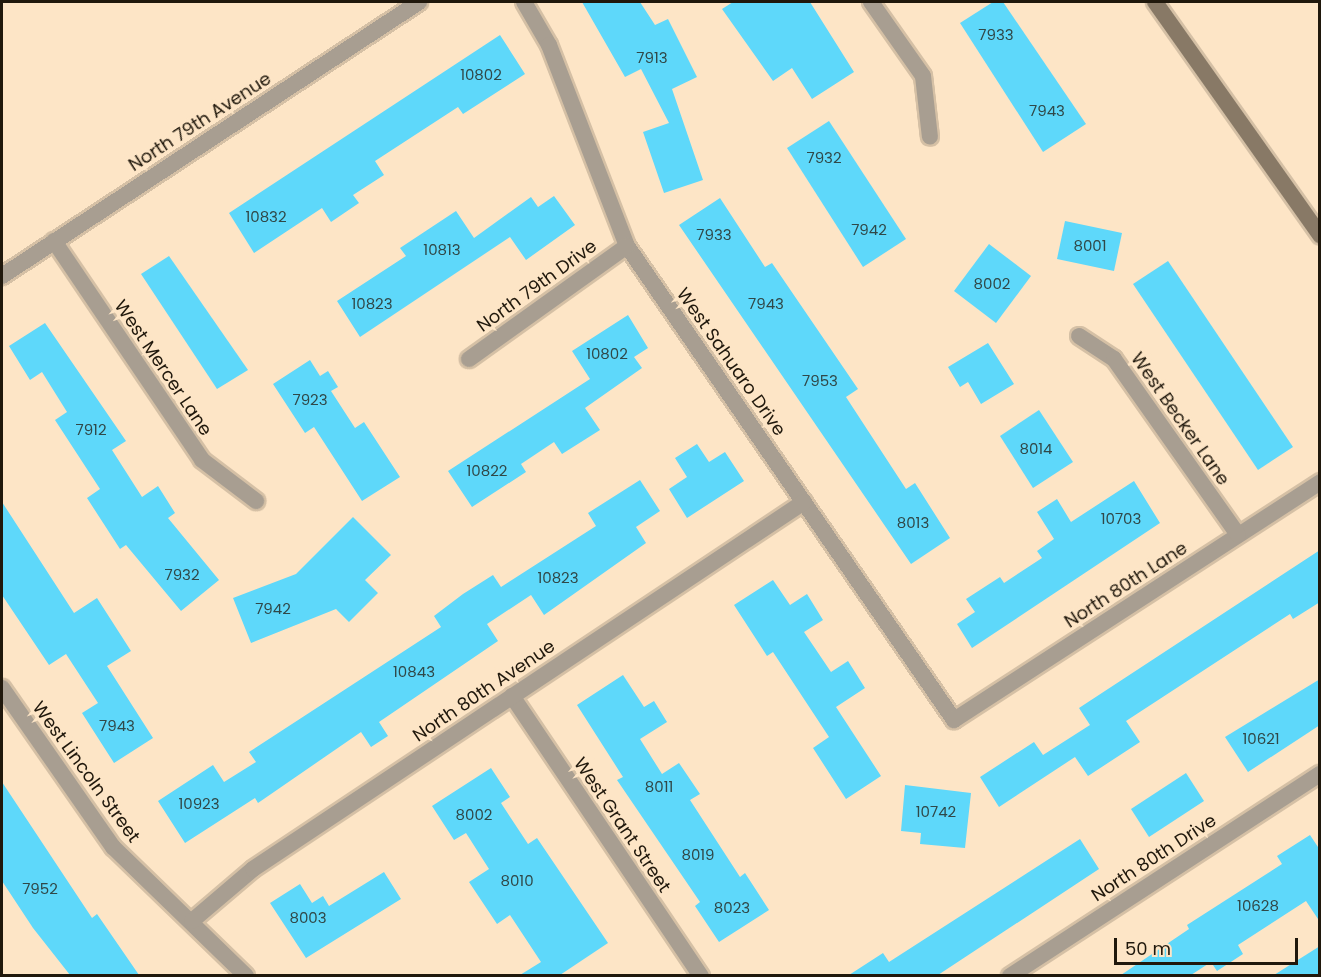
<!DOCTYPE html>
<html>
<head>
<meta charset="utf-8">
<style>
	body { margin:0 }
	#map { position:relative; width:1321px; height:977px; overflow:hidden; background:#fde5c6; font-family:Poppins,sans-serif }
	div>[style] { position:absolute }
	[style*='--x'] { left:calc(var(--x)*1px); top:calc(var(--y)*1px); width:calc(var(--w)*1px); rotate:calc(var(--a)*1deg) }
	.building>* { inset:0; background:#5ed8fa }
	.roads { filter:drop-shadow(2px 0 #d5c0a5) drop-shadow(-2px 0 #d5c0a5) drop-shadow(0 2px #d5c0a5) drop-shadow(0 -2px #d5c0a5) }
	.minor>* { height:16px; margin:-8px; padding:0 8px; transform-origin:8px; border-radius:8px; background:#a89e91 }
	.tertiary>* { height:16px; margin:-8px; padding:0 8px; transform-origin:8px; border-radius:8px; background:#a89e91 }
	.secondary>* { height:16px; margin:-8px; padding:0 8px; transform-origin:8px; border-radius:8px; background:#887966 }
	span { translate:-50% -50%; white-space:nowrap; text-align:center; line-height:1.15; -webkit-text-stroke:6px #fde5c6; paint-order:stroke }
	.number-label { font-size:15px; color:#304848 }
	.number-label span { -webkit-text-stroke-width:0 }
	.street-label { font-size:18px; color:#20180c }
	.frame { position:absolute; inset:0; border:3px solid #20180c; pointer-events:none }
	.scale { position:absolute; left:1114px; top:938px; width:184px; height:27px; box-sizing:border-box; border:3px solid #20180c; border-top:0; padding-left:8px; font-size:18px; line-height:21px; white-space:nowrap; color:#20180c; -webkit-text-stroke:4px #fde5c6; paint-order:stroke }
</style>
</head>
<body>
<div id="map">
	<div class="building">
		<i style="clip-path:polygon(582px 2px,640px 2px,655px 25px,668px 19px,697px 77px,672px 89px,703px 180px,664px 193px,643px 132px,669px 123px,641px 69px,625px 77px)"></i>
		<i style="clip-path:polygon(733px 2px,810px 2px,854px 72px,812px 99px,792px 68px,773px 81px,722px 9px)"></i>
		<i style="clip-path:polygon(993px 2px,1003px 2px,1086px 124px,1043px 152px,960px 23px)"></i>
		<i style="clip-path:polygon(500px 35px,525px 74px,463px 114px,458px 107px,375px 161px,384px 175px,353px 195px,359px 203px,331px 222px,322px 208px,254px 253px,229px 213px)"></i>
		<i style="clip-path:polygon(829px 121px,906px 239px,863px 267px,787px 148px)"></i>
		<i style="clip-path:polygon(554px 196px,575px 225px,526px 260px,510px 237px,360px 337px,337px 301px,406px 256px,400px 248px,456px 211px,474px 238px,531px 197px,538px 207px)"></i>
		<i style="clip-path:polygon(720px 198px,765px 267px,772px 263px,858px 389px,846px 397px,906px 489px,915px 483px,950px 538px,911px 564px,679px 225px)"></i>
		<i style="clip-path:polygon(1065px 221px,1122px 233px,1114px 271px,1057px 259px)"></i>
		<i style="clip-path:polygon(989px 244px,1031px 276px,996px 323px,954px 291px)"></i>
		<i style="clip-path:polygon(169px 256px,248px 370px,217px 389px,141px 274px)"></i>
		<i style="clip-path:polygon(1168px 261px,1293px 447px,1258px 470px,1133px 284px)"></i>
		<i style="clip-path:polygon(628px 315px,648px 348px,634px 357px,642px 368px,585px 408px,600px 430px,562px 454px,554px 442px,521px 464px,526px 472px,472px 507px,448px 471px,590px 379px,572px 351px)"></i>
		<i style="clip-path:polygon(45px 323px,126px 441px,112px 450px,142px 497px,158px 486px,175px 513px,168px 518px,219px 580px,181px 611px,126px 545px,120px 549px,87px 498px,100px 489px,55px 420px,67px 412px,42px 372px,30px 380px,9px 346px)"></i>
		<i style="clip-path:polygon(988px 343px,1014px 384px,981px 404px,968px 382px,960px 387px,948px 367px)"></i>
		<i style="clip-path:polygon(310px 360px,320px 376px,328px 371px,338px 387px,331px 391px,355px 428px,364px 422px,400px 477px,362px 501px,314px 427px,305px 433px,273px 384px)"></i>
		<i style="clip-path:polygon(1039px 410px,1073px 462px,1033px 488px,1000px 436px)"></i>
		<i style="clip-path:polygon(697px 444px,709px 462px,725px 452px,744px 481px,687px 518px,669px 489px,687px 477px,675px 458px)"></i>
		<i style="clip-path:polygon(640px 480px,660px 511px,636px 527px,646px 543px,544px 615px,531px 595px,487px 624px,498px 641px,379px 722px,388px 736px,371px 747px,361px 732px,258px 803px,255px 798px,185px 843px,158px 801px,213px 765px,224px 782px,256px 762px,249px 752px,441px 627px,434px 616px,463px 594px,493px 575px,501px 587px,596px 526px,588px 513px)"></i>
		<i style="clip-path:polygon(1134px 481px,1160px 523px,972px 648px,957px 624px,975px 612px,966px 599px,1000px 577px,1004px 583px,1042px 558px,1037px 551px,1054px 539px,1037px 512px,1057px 499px,1071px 522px)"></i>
		<i style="clip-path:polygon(2px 502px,74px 613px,97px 598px,131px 651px,107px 666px,153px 738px,114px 763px,82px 713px,98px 703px,66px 654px,49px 665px,2px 595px)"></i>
		<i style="clip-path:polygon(353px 517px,391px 555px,365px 580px,378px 593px,349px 622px,336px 609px,251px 643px,233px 598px,296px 574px)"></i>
		<i style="clip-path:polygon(1320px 550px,1320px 602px,1293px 619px,1290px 614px,1126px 721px,1140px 742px,1088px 776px,1075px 757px,999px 807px,980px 777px,1034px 742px,1043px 755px,1090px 725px,1079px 708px)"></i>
		<i style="clip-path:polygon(773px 580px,790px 605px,807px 594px,823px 620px,804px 632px,831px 672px,848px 661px,865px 688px,836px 707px,881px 776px,846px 799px,813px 748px,829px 737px,773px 652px,767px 656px,734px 605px)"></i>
		<i style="clip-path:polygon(623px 675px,644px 707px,654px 701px,667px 722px,640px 739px,662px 774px,679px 763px,700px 794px,690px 800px,740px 877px,745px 873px,769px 910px,719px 942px,695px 906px,700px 902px,617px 780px,623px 777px,577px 705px)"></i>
		<i style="clip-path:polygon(1320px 679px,1320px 725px,1248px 772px,1225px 737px)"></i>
		<i style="clip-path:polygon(491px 768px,510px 797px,501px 803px,528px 844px,537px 838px,608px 943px,560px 975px,520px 975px,541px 962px,510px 915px,497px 924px,469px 882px,489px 869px,466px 833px,454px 840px,432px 806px)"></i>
		<i style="clip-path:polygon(1186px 773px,1204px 801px,1149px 837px,1131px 809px)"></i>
		<i style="clip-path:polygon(2px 782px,92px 918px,97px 914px,139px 975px,70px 975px,33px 928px,2px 881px)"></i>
		<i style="clip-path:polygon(905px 785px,971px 793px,965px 848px,920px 844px,921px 833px,901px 831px)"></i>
		<i style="clip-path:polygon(1310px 835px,1320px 850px,1320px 922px,1306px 901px,1238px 945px,1243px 954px,1217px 971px,1211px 962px,1191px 975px,1121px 975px,1189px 929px,1187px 925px,1282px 864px,1277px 856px)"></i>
		<i style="clip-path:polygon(1080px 839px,1099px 869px,938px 975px,849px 975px,883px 953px,889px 962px)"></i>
		<i style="clip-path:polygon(384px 872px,401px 899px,306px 958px,270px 903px,300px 884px,312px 903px,323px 896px,329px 906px)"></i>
		<i style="clip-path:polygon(1320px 946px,1320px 975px,1274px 975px)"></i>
	</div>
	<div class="roads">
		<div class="minor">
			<i style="--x:524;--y:2;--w:50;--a:59.8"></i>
			<i style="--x:549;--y:45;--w:216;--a:68.8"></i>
			<i style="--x:627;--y:246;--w:576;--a:55.4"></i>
			<i style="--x:954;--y:720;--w:437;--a:-33"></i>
			<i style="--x:871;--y:2;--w:90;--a:54.9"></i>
			<i style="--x:923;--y:76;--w:61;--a:83.5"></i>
			<i style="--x:54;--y:241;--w:264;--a:55.9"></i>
			<i style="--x:202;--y:460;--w:68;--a:37.2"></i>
			<i style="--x:1079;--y:336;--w:42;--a:33.3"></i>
			<i style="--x:1114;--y:359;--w:215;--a:54.8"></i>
			<i style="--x:469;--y:359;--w:194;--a:-35.6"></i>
			<i style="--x:2;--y:688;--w:194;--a:55.1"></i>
			<i style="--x:113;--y:847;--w:185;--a:44.1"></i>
			<i style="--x:512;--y:696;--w:338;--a:56"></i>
			<i style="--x:192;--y:921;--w:80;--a:-40.4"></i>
			<i style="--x:253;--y:869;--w:662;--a:-33.67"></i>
			<i style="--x:1010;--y:976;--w:370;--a:-33.1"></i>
		</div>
		<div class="tertiary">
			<i style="--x:2;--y:276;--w:499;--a:-33.3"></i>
		</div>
		<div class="secondary">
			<i style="--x:1155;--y:2;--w:286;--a:54.7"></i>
		</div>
	</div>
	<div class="number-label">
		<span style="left:996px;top:35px">7933</span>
		<span style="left:652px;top:58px">7913</span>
		<span style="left:481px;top:75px">10802</span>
		<span style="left:1047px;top:111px">7943</span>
		<span style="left:824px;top:158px">7932</span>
		<span style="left:266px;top:217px">10832</span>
		<span style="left:869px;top:230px">7942</span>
		<span style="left:714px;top:235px">7933</span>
		<span style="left:1090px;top:246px">8001</span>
		<span style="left:442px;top:250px">10813</span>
		<span style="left:992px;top:284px">8002</span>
		<span style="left:372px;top:304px">10823</span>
		<span style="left:766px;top:304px">7943</span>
		<span style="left:607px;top:354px">10802</span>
		<span style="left:820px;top:381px">7953</span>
		<span style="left:310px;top:400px">7923</span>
		<span style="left:91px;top:430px">7912</span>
		<span style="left:1036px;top:449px">8014</span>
		<span style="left:487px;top:471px">10822</span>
		<span style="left:1121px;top:519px">10703</span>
		<span style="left:913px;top:523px">8013</span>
		<span style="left:182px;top:575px">7932</span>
		<span style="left:558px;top:578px">10823</span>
		<span style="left:273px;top:609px">7942</span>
		<span style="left:414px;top:672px">10843</span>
		<span style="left:117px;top:726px">7943</span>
		<span style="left:1261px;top:739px">10621</span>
		<span style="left:659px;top:787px">8011</span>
		<span style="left:199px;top:804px">10923</span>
		<span style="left:936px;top:812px">10742</span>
		<span style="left:474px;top:815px">8002</span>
		<span style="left:698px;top:855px">8019</span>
		<span style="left:517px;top:881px">8010</span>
		<span style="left:40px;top:889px">7952</span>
		<span style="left:1258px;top:906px">10628</span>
		<span style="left:732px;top:908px">8023</span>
		<span style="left:308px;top:918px">8003</span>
	</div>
	<div class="street-label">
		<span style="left:200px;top:122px;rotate:-33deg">North 79th Avenue</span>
		<span style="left:537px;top:286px;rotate:-36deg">North 79th Drive</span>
		<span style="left:731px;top:362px;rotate:55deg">West Sahuaro Drive</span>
		<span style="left:163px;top:368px;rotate:56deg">West Mercer Lane</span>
		<span style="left:1180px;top:419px;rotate:55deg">West Becker Lane</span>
		<span style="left:1126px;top:585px;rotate:-33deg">North 80th Lane</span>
		<span style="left:484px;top:691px;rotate:-34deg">North 80th Avenue</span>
		<span style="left:86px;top:772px;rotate:54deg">West Lincoln Street</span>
		<span style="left:622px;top:825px;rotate:56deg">West Grant Street</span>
		<span style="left:1154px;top:858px;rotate:-33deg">North 80th Drive</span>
	</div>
	<div class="frame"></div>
	<div class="scale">50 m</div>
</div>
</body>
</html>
